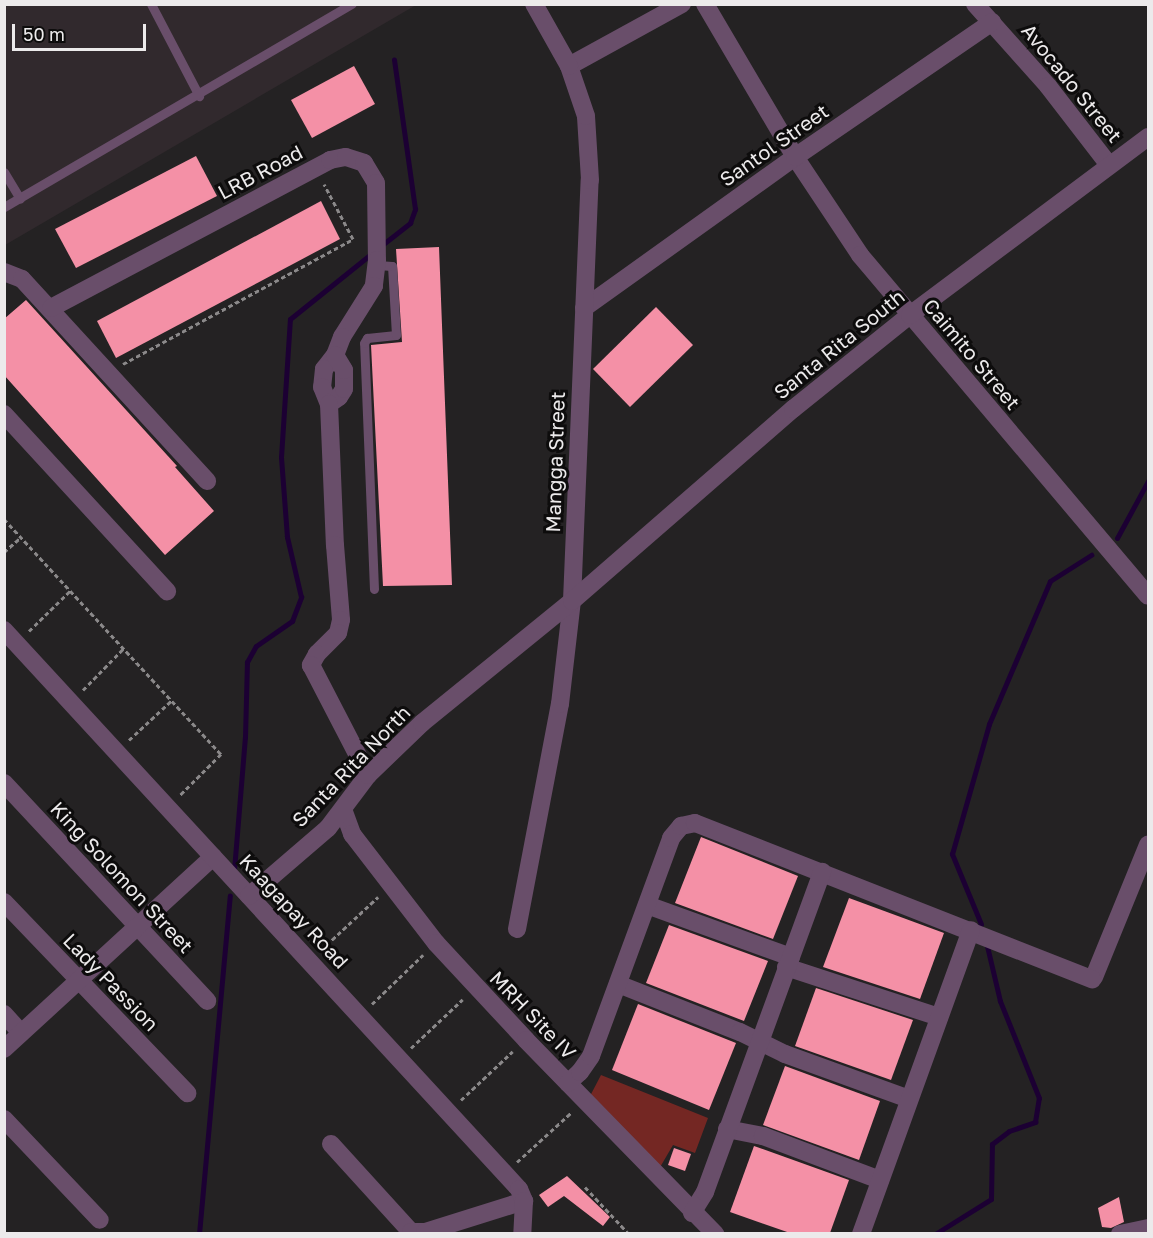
<!DOCTYPE html>
<html>
<head>
<meta charset="utf-8">
<style>
	body { margin:0 }
	#map { position:relative; width:1153px; height:1238px; overflow:hidden; background:#242223; font-family:"Golos Text",sans-serif }
	div>[style] { position:absolute }
	[style*='--x'] { left:calc(var(--x)*1px); top:calc(var(--y)*1px); width:calc(var(--w)*1px); rotate:calc(var(--a)*1deg) }
	.built>* { inset:0; background:#31292d }
	.green>* { inset:0; background:#742723 }
	.stream>* { height:5px; margin:-2.5px; padding:0 2.5px; transform-origin:2.5px; border-radius:2.5px; background:#1c0033 }
	.building>* { inset:0; background:#f490a6 }
	.path>* { height:3px; margin-top:-1.5px; transform-origin:0; background:repeating-linear-gradient(90deg,#8b898a 0 4.5px,transparent 0 7.5px) }
	.service>* { height:9px; margin:-4.5px; padding:0 4.5px; transform-origin:4.5px; border-radius:4.5px; background:#694e6a }
	.minor>* { height:18px; margin:-9px; padding:0 9px; transform-origin:9px; border-radius:9px; background:#694e6a }
	.tertiary>* { height:18px; margin:-9px; padding:0 9px; transform-origin:9px; border-radius:9px; background:#694e6a }
	span { translate:-50% -50%; white-space:nowrap; text-align:center; line-height:1.15; -webkit-text-stroke:6px #0d0c0c; paint-order:stroke }
	.street-label { font-size:20px; color:#eceaeb }
	.frame { position:absolute; inset:0; border:6px solid #eceaeb; pointer-events:none }
	.scale { position:absolute; left:12px; top:24px; width:134px; height:27px; box-sizing:border-box; border:3px solid #eceaeb; border-top:0; padding-left:8px; font-size:18px; line-height:21px; white-space:nowrap; color:#eceaeb; -webkit-text-stroke:4px #0d0c0c; paint-order:stroke }
</style>
</head>
<body>
<div id="map">
	<div class="built">
		<i style="clip-path:polygon(4px 5px,416px 5px,5px 245px)"></i>
	</div>
	<div class="green">
		<i style="clip-path:polygon(601px 1075px,708px 1118px,695px 1153px,673px 1145px,659px 1169px,589px 1098px)"></i>
	</div>
	<div class="stream">
		<i style="--x:382;--y:245;--w:36;--a:-38"></i>
		<i style="--x:410;--y:223;--w:15;--a:-70"></i>
		<i style="--x:415;--y:209;--w:151;--a:-98"></i>
		<i style="--x:1117;--y:538;--w:65;--a:-61.5"></i>
		<i style="--x:234;--y:870;--w:133;--a:-85.3"></i>
		<i style="--x:245;--y:737;--w:75;--a:-88.5"></i>
		<i style="--x:247;--y:662;--w:18;--a:-61"></i>
		<i style="--x:256;--y:646;--w:44;--a:-34.8"></i>
		<i style="--x:292;--y:621;--w:26;--a:-69"></i>
		<i style="--x:301;--y:597;--w:62;--a:-103.1"></i>
		<i style="--x:287;--y:537;--w:80;--a:-94.3"></i>
		<i style="--x:281;--y:457;--w:138;--a:-86.3"></i>
		<i style="--x:290;--y:319;--w:105;--a:-38.8"></i>
		<i style="--x:981;--y:924;--w:76;--a:-112.5"></i>
		<i style="--x:952;--y:854;--w:135;--a:-74.1"></i>
		<i style="--x:989;--y:724;--w:155;--a:-66.9"></i>
		<i style="--x:1050;--y:581;--w:49;--a:-32.4"></i>
		<i style="--x:199;--y:1234;--w:340;--a:-84.8"></i>
		<i style="--x:935;--y:1234;--w:66;--a:-32"></i>
		<i style="--x:991;--y:1199;--w:55;--a:-89"></i>
		<i style="--x:992;--y:1144;--w:21;--a:-37"></i>
		<i style="--x:1009;--y:1131;--w:28;--a:-19"></i>
		<i style="--x:1035;--y:1122;--w:24;--a:-81"></i>
		<i style="--x:1039;--y:1098;--w:105;--a:-111.9"></i>
		<i style="--x:1000;--y:1001;--w:57;--a:-103.3"></i>
	</div>
	<div class="building">
		<i style="clip-path:polygon(354px 66px,375px 104px,312px 138px,291px 100px)"></i>
		<i style="clip-path:polygon(196px 156px,217px 196px,76px 268px,55px 229px)"></i>
		<i style="clip-path:polygon(321px 201px,340px 239px,116px 358px,97px 321px)"></i>
		<i style="clip-path:polygon(439px 247px,452px 585px,383px 586px,371px 345px,402px 342px,396px 249px)"></i>
		<i style="clip-path:polygon(26px 300px,177px 466px,175px 467px,214px 511px,165px 555px,4px 375px,4px 319px)"></i>
		<i style="clip-path:polygon(656px 307px,693px 345px,630px 407px,593px 369px)"></i>
		<i style="clip-path:polygon(701px 837px,798px 876px,773px 939px,675px 903px)"></i>
		<i style="clip-path:polygon(849px 898px,944px 933px,920px 999px,823px 967px)"></i>
		<i style="clip-path:polygon(669px 925px,768px 961px,744px 1021px,646px 983px)"></i>
		<i style="clip-path:polygon(816px 988px,913px 1020px,891px 1080px,795px 1046px)"></i>
		<i style="clip-path:polygon(638px 1004px,736px 1043px,709px 1110px,612px 1070px)"></i>
		<i style="clip-path:polygon(785px 1066px,880px 1101px,859px 1160px,763px 1125px)"></i>
		<i style="clip-path:polygon(754px 1146px,849px 1180px,830px 1233px,790px 1233px,730px 1212px)"></i>
		<i style="clip-path:polygon(674px 1148px,691px 1154px,685px 1171px,668px 1165px)"></i>
		<i style="clip-path:polygon(567px 1176px,610px 1217px,603px 1226px,564px 1196px,548px 1207px,539px 1195px)"></i>
		<i style="clip-path:polygon(1119px 1197px,1124px 1222px,1111px 1228px,1102px 1227px,1098px 1208px)"></i>
	</div>
	<div class="path">
		<i style="--x:123;--y:364;--w:262;--a:-28.5"></i>
		<i style="--x:353;--y:239;--w:62;--a:-117.8"></i>
		<i style="--x:4;--y:519;--w:320;--a:47.3"></i>
		<i style="--x:221;--y:754;--w:59;--a:135"></i>
		<i style="--x:4;--y:552;--w:23;--a:-41"></i>
		<i style="--x:29;--y:631;--w:59;--a:-44.3"></i>
		<i style="--x:83;--y:690;--w:59;--a:-45.7"></i>
		<i style="--x:129;--y:740;--w:59;--a:-42.9"></i>
		<i style="--x:321;--y:950;--w:78;--a:-42.9"></i>
		<i style="--x:372;--y:1004;--w:71;--a:-43.9"></i>
		<i style="--x:411;--y:1048;--w:71;--a:-43.3"></i>
		<i style="--x:461;--y:1100;--w:71;--a:-43.3"></i>
		<i style="--x:517;--y:1162;--w:74;--a:-42.3"></i>
		<i style="--x:585;--y:1187;--w:64;--a:46.9"></i>
	</div>
	<div class="service">
		<i style="--x:151;--y:4;--w:104;--a:62.4"></i>
		<i style="--x:4;--y:172;--w:31;--a:59"></i>
		<i style="--x:4;--y:207;--w:403;--a:-30.3"></i>
		<i style="--x:374;--y:589;--w:246;--a:-92.3"></i>
		<i style="--x:364;--y:343;--w:6;--a:-59"></i>
		<i style="--x:367;--y:338;--w:29;--a:-6"></i>
		<i style="--x:396;--y:335;--w:69;--a:-93.3"></i>
		<i style="--x:392;--y:266;--w:15;--a:-176"></i>
	</div>
	<div class="minor">
		<i style="--x:705;--y:4;--w:178;--a:59.5"></i>
		<i style="--x:795;--y:157;--w:118;--a:56.4"></i>
		<i style="--x:860;--y:255;--w:446;--a:49.8"></i>
		<i style="--x:975;--y:4;--w:110;--a:48.3"></i>
		<i style="--x:1048;--y:86;--w:100;--a:52.3"></i>
		<i style="--x:569;--y:66;--w:129;--a:-28.8"></i>
		<i style="--x:4;--y:272;--w:19;--a:21"></i>
		<i style="--x:22;--y:279;--w:274;--a:47.5"></i>
		<i style="--x:51;--y:308;--w:316;--a:-27.9"></i>
		<i style="--x:330;--y:160;--w:16;--a:-11"></i>
		<i style="--x:346;--y:157;--w:19;--a:18"></i>
		<i style="--x:364;--y:163;--w:23;--a:59"></i>
		<i style="--x:376;--y:183;--w:77;--a:89.3"></i>
		<i style="--x:377;--y:260;--w:26;--a:97"></i>
		<i style="--x:374;--y:286;--w:60;--a:122.1"></i>
		<i style="--x:342;--y:337;--w:19;--a:111"></i>
		<i style="--x:335;--y:355;--w:18;--a:128"></i>
		<i style="--x:324;--y:369;--w:18;--a:96"></i>
		<i style="--x:322;--y:387;--w:18;--a:68"></i>
		<i style="--x:329;--y:404;--w:12;--a:-35"></i>
		<i style="--x:339;--y:397;--w:9;--a:-58"></i>
		<i style="--x:344;--y:389;--w:19;--a:-90"></i>
		<i style="--x:344;--y:370;--w:17;--a:-121"></i>
		<i style="--x:584;--y:308;--w:259;--a:-35.6"></i>
		<i style="--x:795;--y:157;--w:239;--a:-34.4"></i>
		<i style="--x:329;--y:404;--w:141;--a:87.6"></i>
		<i style="--x:335;--y:545;--w:75;--a:85.4"></i>
		<i style="--x:341;--y:620;--w:13;--a:103"></i>
		<i style="--x:338;--y:633;--w:30;--a:135"></i>
		<i style="--x:317;--y:654;--w:13;--a:119"></i>
		<i style="--x:311;--y:665;--w:124;--a:62.6"></i>
		<i style="--x:4;--y:414;--w:241;--a:47.4"></i>
		<i style="--x:4;--y:783;--w:298;--a:47"></i>
		<i style="--x:343;--y:809;--w:27;--a:70"></i>
		<i style="--x:352;--y:834;--w:138;--a:52.4"></i>
		<i style="--x:436;--y:943;--w:132;--a:47.1"></i>
		<i style="--x:526;--y:1040;--w:271;--a:45.7"></i>
		<i style="--x:4;--y:902;--w:265;--a:46.2"></i>
		<i style="--x:647;--y:905;--w:153;--a:19.9"></i>
		<i style="--x:517;--y:929;--w:229;--a:-79.2"></i>
		<i style="--x:560;--y:704;--w:104;--a:-83.4"></i>
		<i style="--x:572;--y:601;--w:421;--a:-87.6"></i>
		<i style="--x:590;--y:180;--w:64;--a:-93.6"></i>
		<i style="--x:586;--y:116;--w:53;--a:-108.8"></i>
		<i style="--x:569;--y:66;--w:71;--a:-119.4"></i>
		<i style="--x:786;--y:967;--w:161;--a:18.1"></i>
		<i style="--x:1094;--y:977;--w:143;--a:-67.8"></i>
		<i style="--x:618;--y:984;--w:131;--a:21.5"></i>
		<i style="--x:740;--y:1032;--w:50;--a:26.1"></i>
		<i style="--x:785;--y:1054;--w:132;--a:19.9"></i>
		<i style="--x:4;--y:1014;--w:25;--a:48"></i>
		<i style="--x:4;--y:1049;--w:284;--a:-42.6"></i>
		<i style="--x:568;--y:1083;--w:16;--a:-43"></i>
		<i style="--x:580;--y:1072;--w:19;--a:-55"></i>
		<i style="--x:591;--y:1056;--w:232;--a:-69.8"></i>
		<i style="--x:671;--y:838;--w:16;--a:-50"></i>
		<i style="--x:681;--y:826;--w:14;--a:-12"></i>
		<i style="--x:695;--y:823;--w:427;--a:21.5"></i>
		<i style="--x:4;--y:1119;--w:139;--a:46.5"></i>
		<i style="--x:727;--y:1129;--w:37;--a:11"></i>
		<i style="--x:763;--y:1136;--w:125;--a:20.6"></i>
		<i style="--x:331;--y:1144;--w:119;--a:47.7"></i>
		<i style="--x:411;--y:1232;--w:14;--a:0"></i>
		<i style="--x:425;--y:1232;--w:104;--a:-17.4"></i>
		<i style="--x:692;--y:1213;--w:25;--a:-58"></i>
		<i style="--x:705;--y:1192;--w:341;--a:-69.9"></i>
		<i style="--x:861;--y:1234;--w:323;--a:-70.1"></i>
		<i style="--x:1120;--y:1234;--w:29;--a:-12"></i>
	</div>
	<div class="tertiary">
		<i style="--x:4;--y:630;--w:760;--a:47.35"></i>
		<i style="--x:519;--y:1189;--w:13;--a:67"></i>
		<i style="--x:524;--y:1201;--w:33;--a:93"></i>
		<i style="--x:249;--y:896;--w:104;--a:-40.7"></i>
		<i style="--x:328;--y:828;--w:66;--a:-53"></i>
		<i style="--x:368;--y:775;--w:75;--a:-43.9"></i>
		<i style="--x:422;--y:723;--w:193;--a:-39.1"></i>
		<i style="--x:572;--y:601;--w:293;--a:-41"></i>
		<i style="--x:793;--y:409;--w:150;--a:-38.8"></i>
		<i style="--x:910;--y:315;--w:297;--a:-36.8"></i>
	</div>
	<div class="street-label">
		<span style="left:1072px;top:83px;rotate:51deg">Avocado Street</span>
		<span style="left:774px;top:145px;rotate:-35deg">Santol Street</span>
		<span style="left:260px;top:172px;rotate:-28deg">LRB Road</span>
		<span style="left:839px;top:344px;rotate:-39deg">Santa Rita South</span>
		<span style="left:972px;top:354px;rotate:50deg">Caimito Street</span>
		<span style="left:555px;top:462px;rotate:-88deg">Mangga Street</span>
		<span style="left:351px;top:766px;rotate:-46deg">Santa Rita North</span>
		<span style="left:122px;top:877px;rotate:47deg">King Solomon Street</span>
		<span style="left:294px;top:911px;rotate:47deg">Kaagapay Road</span>
		<span style="left:111px;top:982px;rotate:46deg">Lady Passion</span>
		<span style="left:533px;top:1015px;rotate:46deg">MRH Site IV</span>
	</div>
	<div class="frame"></div>
	<div class="scale">50 m</div>
</div>
</body>
</html>
